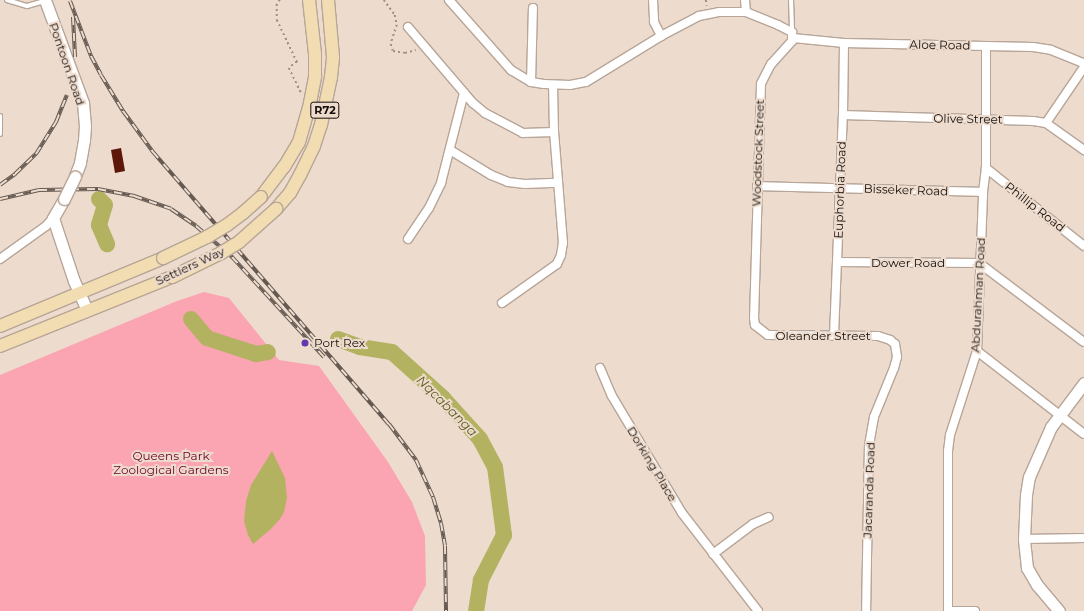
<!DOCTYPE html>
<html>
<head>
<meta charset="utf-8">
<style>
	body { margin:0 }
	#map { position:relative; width:1084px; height:611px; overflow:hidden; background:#eddbcd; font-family:Montserrat,sans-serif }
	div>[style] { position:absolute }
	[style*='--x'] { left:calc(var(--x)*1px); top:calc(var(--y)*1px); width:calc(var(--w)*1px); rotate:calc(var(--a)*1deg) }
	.green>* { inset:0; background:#fba5b3 }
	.water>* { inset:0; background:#b2b261 }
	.river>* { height:16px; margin:-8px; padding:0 8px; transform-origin:8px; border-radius:8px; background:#b2b261 }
	.building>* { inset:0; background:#5d1706 }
	.path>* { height:1.5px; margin-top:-0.75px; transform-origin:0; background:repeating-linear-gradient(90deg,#9d9085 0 2px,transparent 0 5px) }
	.roads { filter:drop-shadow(1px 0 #b7a598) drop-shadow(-1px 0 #b7a598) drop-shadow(0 1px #b7a598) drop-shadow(0 -1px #b7a598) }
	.lane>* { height:4px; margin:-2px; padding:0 2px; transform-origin:2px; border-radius:2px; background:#fff }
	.street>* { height:8px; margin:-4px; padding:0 4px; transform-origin:4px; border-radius:4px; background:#fff }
	.secondary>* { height:11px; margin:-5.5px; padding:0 5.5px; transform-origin:5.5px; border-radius:5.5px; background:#fff }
	.primary>* { height:12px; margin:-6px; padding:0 6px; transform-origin:6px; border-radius:6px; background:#f2dcb1 }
	.rail>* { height:4px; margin-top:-2px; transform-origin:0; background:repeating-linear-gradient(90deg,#eddbcd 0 8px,#655a52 0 16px); box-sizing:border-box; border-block:1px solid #655a52 }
	.bridges { filter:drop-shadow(1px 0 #b7a598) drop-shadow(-1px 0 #b7a598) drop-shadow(0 1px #b7a598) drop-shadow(0 -1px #b7a598) }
	.secondary-bridge>* { height:11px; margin:-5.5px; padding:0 5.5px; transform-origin:5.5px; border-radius:5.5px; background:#fff }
	.primary-bridge>* { height:12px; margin:-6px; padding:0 6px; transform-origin:6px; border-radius:6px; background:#f2dcb1 }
	.dots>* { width:11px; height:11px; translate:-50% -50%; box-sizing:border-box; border:2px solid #eddbcd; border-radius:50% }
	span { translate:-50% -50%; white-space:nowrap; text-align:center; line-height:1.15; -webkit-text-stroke:4px #eddbcd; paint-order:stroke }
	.shield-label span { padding:1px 3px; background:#eddbcd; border:1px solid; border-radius:3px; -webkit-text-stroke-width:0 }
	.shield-label { font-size:11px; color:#140e09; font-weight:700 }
	.street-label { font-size:12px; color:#140e09 }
	.poi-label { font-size:12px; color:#140e09 }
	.left { translate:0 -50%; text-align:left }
	.park-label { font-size:12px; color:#6b0027 }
	.water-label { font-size:13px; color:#5c5b1f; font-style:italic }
</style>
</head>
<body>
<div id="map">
	<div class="green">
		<i style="clip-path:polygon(204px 292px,229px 298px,279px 360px,319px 366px,388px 462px,412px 502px,425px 536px,426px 585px,412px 611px,0 611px,0 375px,177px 301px)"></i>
	</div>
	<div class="water">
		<i style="clip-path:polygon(272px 451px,285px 478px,287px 498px,284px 512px,280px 519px,271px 529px,253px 544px,248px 535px,244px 521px,246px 501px,251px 485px)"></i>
	</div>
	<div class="river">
		<i style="--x:99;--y:199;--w:8;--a:45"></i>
		<i style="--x:105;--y:205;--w:21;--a:107"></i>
		<i style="--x:99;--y:225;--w:21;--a:67"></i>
		<i style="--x:191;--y:319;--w:25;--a:50"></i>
		<i style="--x:207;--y:338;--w:52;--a:18.1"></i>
		<i style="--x:256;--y:354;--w:12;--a:-9"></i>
		<i style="--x:338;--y:339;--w:23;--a:20"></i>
		<i style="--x:360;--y:347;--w:32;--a:9"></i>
		<i style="--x:392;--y:352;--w:69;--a:42"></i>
		<i style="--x:443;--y:398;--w:55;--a:47.9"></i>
		<i style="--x:480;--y:439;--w:32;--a:62"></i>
		<i style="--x:495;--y:467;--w:69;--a:82.5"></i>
		<i style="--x:504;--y:535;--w:51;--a:117.1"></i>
		<i style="--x:481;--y:580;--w:31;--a:99"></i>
	</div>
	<div class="building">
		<i style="clip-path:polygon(121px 148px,125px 171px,115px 173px,111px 150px)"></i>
	</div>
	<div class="path">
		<i style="--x:280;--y:0;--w:5;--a:127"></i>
		<i style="--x:277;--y:4;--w:16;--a:90"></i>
		<i style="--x:277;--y:20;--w:47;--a:64.5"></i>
		<i style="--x:297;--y:62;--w:10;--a:143"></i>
		<i style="--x:289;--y:68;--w:28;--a:64"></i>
		<i style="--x:384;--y:0;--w:19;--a:54"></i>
		<i style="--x:395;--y:15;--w:10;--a:79"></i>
		<i style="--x:397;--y:25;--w:20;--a:108"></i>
		<i style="--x:391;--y:44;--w:7;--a:74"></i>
		<i style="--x:393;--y:51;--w:12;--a:9"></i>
		<i style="--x:405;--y:53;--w:11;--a:-15"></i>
		<i style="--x:706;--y:0;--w:6;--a:81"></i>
	</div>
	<div class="roads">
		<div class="lane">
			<i style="--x:7;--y:0;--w:21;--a:17"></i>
			<i style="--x:27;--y:6;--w:19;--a:-16"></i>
			<i style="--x:791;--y:0;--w:32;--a:88"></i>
			<i style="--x:0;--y:116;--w:18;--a:90"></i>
		</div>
		<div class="street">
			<i style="--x:449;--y:0;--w:94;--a:48.5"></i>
			<i style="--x:511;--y:70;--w:23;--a:31"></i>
			<i style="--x:531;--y:82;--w:13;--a:9"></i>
			<i style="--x:544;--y:84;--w:26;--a:2"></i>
			<i style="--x:570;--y:85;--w:16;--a:-11"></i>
			<i style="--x:586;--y:82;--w:88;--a:-31.5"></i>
			<i style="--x:661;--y:36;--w:43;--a:-27.8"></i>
			<i style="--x:699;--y:16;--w:20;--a:-11"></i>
			<i style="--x:719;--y:12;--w:27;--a:0"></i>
			<i style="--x:746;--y:12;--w:35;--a:22"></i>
			<i style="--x:778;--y:25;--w:16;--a:27"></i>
			<i style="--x:792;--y:32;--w:9;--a:90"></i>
			<i style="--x:792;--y:41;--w:31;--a:132"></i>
			<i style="--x:771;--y:64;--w:22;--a:117"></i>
			<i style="--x:761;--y:84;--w:234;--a:91.7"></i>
			<i style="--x:754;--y:318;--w:7;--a:82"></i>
			<i style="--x:755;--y:325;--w:16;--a:38"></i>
			<i style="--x:768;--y:335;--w:110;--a:0.5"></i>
			<i style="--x:878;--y:336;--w:13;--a:18"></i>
			<i style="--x:890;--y:340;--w:6;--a:39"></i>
			<i style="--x:895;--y:344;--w:13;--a:81"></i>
			<i style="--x:897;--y:357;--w:11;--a:105"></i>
			<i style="--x:894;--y:368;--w:53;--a:112.2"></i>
			<i style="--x:874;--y:417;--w:27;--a:100"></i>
			<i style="--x:869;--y:444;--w:167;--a:91"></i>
			<i style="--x:653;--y:0;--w:22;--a:87"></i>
			<i style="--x:654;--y:22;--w:16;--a:63"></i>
			<i style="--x:745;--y:0;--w:12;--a:85"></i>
			<i style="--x:408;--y:27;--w:100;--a:49.5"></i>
			<i style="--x:473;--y:103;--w:16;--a:40"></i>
			<i style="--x:485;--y:113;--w:43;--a:27.8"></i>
			<i style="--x:523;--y:133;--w:31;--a:-2"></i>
			<i style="--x:793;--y:38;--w:51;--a:5.6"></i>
			<i style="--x:844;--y:43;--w:189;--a:1.2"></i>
			<i style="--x:1033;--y:47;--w:18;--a:9"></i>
			<i style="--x:1051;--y:50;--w:35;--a:22"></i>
			<i style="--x:531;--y:82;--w:74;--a:-88.5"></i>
			<i style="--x:843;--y:115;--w:190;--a:1.8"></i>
			<i style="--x:1033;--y:121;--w:13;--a:9"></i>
			<i style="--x:1046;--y:123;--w:47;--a:35.4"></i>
			<i style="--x:1046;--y:123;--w:68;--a:-55.8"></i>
			<i style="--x:450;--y:150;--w:48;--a:31.4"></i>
			<i style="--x:491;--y:175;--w:18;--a:22"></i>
			<i style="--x:508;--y:182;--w:17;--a:7"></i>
			<i style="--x:525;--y:184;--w:33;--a:-2"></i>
			<i style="--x:986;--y:168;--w:125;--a:38.5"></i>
			<i style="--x:757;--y:186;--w:226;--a:1.5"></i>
			<i style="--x:408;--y:239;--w:37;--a:-56"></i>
			<i style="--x:429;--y:208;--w:28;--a:-64"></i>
			<i style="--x:441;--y:183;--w:93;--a:-75.7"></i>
			<i style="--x:0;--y:259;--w:57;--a:-35.7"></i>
			<i style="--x:46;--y:226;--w:11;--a:-49"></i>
			<i style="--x:837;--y:262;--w:142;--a:0.4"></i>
			<i style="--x:979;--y:263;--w:131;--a:37"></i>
			<i style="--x:502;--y:303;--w:67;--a:-35.3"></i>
			<i style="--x:557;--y:264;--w:10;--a:-66"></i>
			<i style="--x:561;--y:255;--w:12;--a:-81"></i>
			<i style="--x:563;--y:243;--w:111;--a:-94.6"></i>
			<i style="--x:554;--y:132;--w:47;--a:-91.2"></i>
			<i style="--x:834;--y:336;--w:221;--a:-87.7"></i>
			<i style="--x:843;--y:115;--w:72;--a:-89.2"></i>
			<i style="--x:977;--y:351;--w:135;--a:37.8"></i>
			<i style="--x:600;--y:368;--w:30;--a:67"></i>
			<i style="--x:612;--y:396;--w:136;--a:59.1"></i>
			<i style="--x:682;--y:513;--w:124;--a:52.2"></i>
			<i style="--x:1024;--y:539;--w:60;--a:-1"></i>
			<i style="--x:713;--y:554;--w:50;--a:-36.9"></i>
			<i style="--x:753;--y:524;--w:17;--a:-24"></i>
			<i style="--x:948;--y:611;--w:160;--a:-90"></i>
			<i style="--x:948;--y:451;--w:16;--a:-83"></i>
			<i style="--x:950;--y:435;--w:88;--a:-72.2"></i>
			<i style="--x:977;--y:351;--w:159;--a:-87.8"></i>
			<i style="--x:983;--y:192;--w:24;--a:-83"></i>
			<i style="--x:986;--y:168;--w:122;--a:-90"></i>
			<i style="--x:948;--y:611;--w:27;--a:0"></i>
		</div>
		<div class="secondary">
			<i style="--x:45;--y:0;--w:110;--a:69.7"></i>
			<i style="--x:83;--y:103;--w:23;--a:85"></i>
			<i style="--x:85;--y:126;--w:14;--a:94"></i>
			<i style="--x:84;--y:140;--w:23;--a:100"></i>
			<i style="--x:80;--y:163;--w:14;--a:111"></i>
			<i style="--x:64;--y:199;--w:22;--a:120"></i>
			<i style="--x:53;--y:218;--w:66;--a:71.6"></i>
			<i style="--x:74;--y:281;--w:32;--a:66"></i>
			<i style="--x:1059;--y:611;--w:34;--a:-130"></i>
			<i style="--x:1037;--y:585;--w:20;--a:-120"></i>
			<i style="--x:1027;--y:568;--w:29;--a:-96"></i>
			<i style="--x:1024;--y:539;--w:44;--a:-87.4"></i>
			<i style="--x:1026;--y:495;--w:18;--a:-81"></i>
			<i style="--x:1029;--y:477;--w:55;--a:-66.3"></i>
			<i style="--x:1051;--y:427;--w:55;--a:-53.1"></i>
		</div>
		<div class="primary">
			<i style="--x:261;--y:197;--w:38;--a:-53"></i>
			<i style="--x:284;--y:167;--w:29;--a:-59"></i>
			<i style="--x:299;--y:142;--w:35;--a:-74"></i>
			<i style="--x:309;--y:108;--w:33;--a:-79"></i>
			<i style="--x:315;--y:76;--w:22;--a:-90"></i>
			<i style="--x:315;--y:54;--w:54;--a:-96.3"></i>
			<i style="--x:276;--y:209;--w:21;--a:-49"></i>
			<i style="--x:290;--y:193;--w:21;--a:-61"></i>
			<i style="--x:300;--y:175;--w:32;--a:-64"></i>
			<i style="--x:314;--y:146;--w:22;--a:-72"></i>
			<i style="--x:321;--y:125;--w:49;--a:-78.2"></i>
			<i style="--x:331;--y:77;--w:20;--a:-84"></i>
			<i style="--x:333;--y:57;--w:57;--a:-95"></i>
			<i style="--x:0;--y:326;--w:177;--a:-22.6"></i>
			<i style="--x:0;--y:346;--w:185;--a:-21.9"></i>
		</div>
	</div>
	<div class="rail">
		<i style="--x:70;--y:1;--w:59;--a:69.1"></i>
		<i style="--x:91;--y:56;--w:21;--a:62"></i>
		<i style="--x:101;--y:75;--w:42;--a:58.6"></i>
		<i style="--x:123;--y:111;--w:51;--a:53.8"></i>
		<i style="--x:153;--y:152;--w:360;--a:49.1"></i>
		<i style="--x:389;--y:424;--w:45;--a:53.1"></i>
		<i style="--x:416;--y:460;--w:41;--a:65.3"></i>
		<i style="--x:433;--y:497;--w:27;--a:73"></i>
		<i style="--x:441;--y:523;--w:23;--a:80"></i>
		<i style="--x:445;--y:546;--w:65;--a:89.1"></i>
		<i style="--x:73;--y:17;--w:40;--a:87.1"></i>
		<i style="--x:0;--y:185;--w:19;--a:-36"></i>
		<i style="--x:15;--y:174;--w:29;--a:-44"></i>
		<i style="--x:36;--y:154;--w:38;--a:-58"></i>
		<i style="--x:56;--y:122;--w:29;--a:-68"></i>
		<i style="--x:0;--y:199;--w:40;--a:-13"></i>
		<i style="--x:39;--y:190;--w:59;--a:-1"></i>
		<i style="--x:98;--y:189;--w:37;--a:11"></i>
		<i style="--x:134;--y:196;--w:39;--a:19"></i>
		<i style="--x:171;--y:209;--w:30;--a:34"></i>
		<i style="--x:196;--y:226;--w:48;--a:40.7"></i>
		<i style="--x:232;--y:257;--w:136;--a:47.4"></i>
	</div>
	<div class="bridges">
		<div class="secondary-bridge">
			<i style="--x:64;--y:199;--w:25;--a:-64"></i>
		</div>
		<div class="primary-bridge">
			<i style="--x:163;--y:258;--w:49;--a:-25.5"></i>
			<i style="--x:207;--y:237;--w:23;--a:-31"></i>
			<i style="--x:227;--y:225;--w:20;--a:-37"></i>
			<i style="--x:243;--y:213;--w:24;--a:-42"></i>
			<i style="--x:172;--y:277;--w:55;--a:-26.1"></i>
			<i style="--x:221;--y:253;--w:21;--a:-31"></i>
			<i style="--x:239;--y:242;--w:50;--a:-41.7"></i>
		</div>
	</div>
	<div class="dots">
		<i style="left:305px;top:343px;background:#6337af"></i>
	</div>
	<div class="shield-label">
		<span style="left:325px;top:110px">R72</span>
	</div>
	<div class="street-label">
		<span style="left:940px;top:45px;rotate:1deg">Aloe Road</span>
		<span style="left:67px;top:64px;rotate:71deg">Pontoon Road</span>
		<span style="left:968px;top:119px;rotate:1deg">Olive Street</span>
		<span style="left:758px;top:153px;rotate:-88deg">Woodstock Street</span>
		<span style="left:840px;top:190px;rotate:-88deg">Euphorbia Road</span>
		<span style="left:906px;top:190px;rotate:2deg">Bisseker Road</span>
		<span style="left:1035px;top:207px;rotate:38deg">Phillip Road</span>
		<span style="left:908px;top:263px">Dower Road</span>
		<span style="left:190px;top:266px;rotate:-25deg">Settlers Way</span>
		<span style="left:978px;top:295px;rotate:-87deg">Abdurahman Road</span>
		<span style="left:823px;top:336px">Oleander Street</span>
		<span style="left:652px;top:464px;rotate:59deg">Dorking Place</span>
		<span style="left:869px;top:490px;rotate:-88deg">Jacaranda Road</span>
	</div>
	<div class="poi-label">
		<span class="left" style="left:314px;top:343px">Port Rex</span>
	</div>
	<div class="park-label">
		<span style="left:171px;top:463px">Queens Park<br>Zoological Gardens</span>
	</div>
	<div class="water-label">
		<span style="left:447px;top:406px;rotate:45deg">Nqcabanga</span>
	</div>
</div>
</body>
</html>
